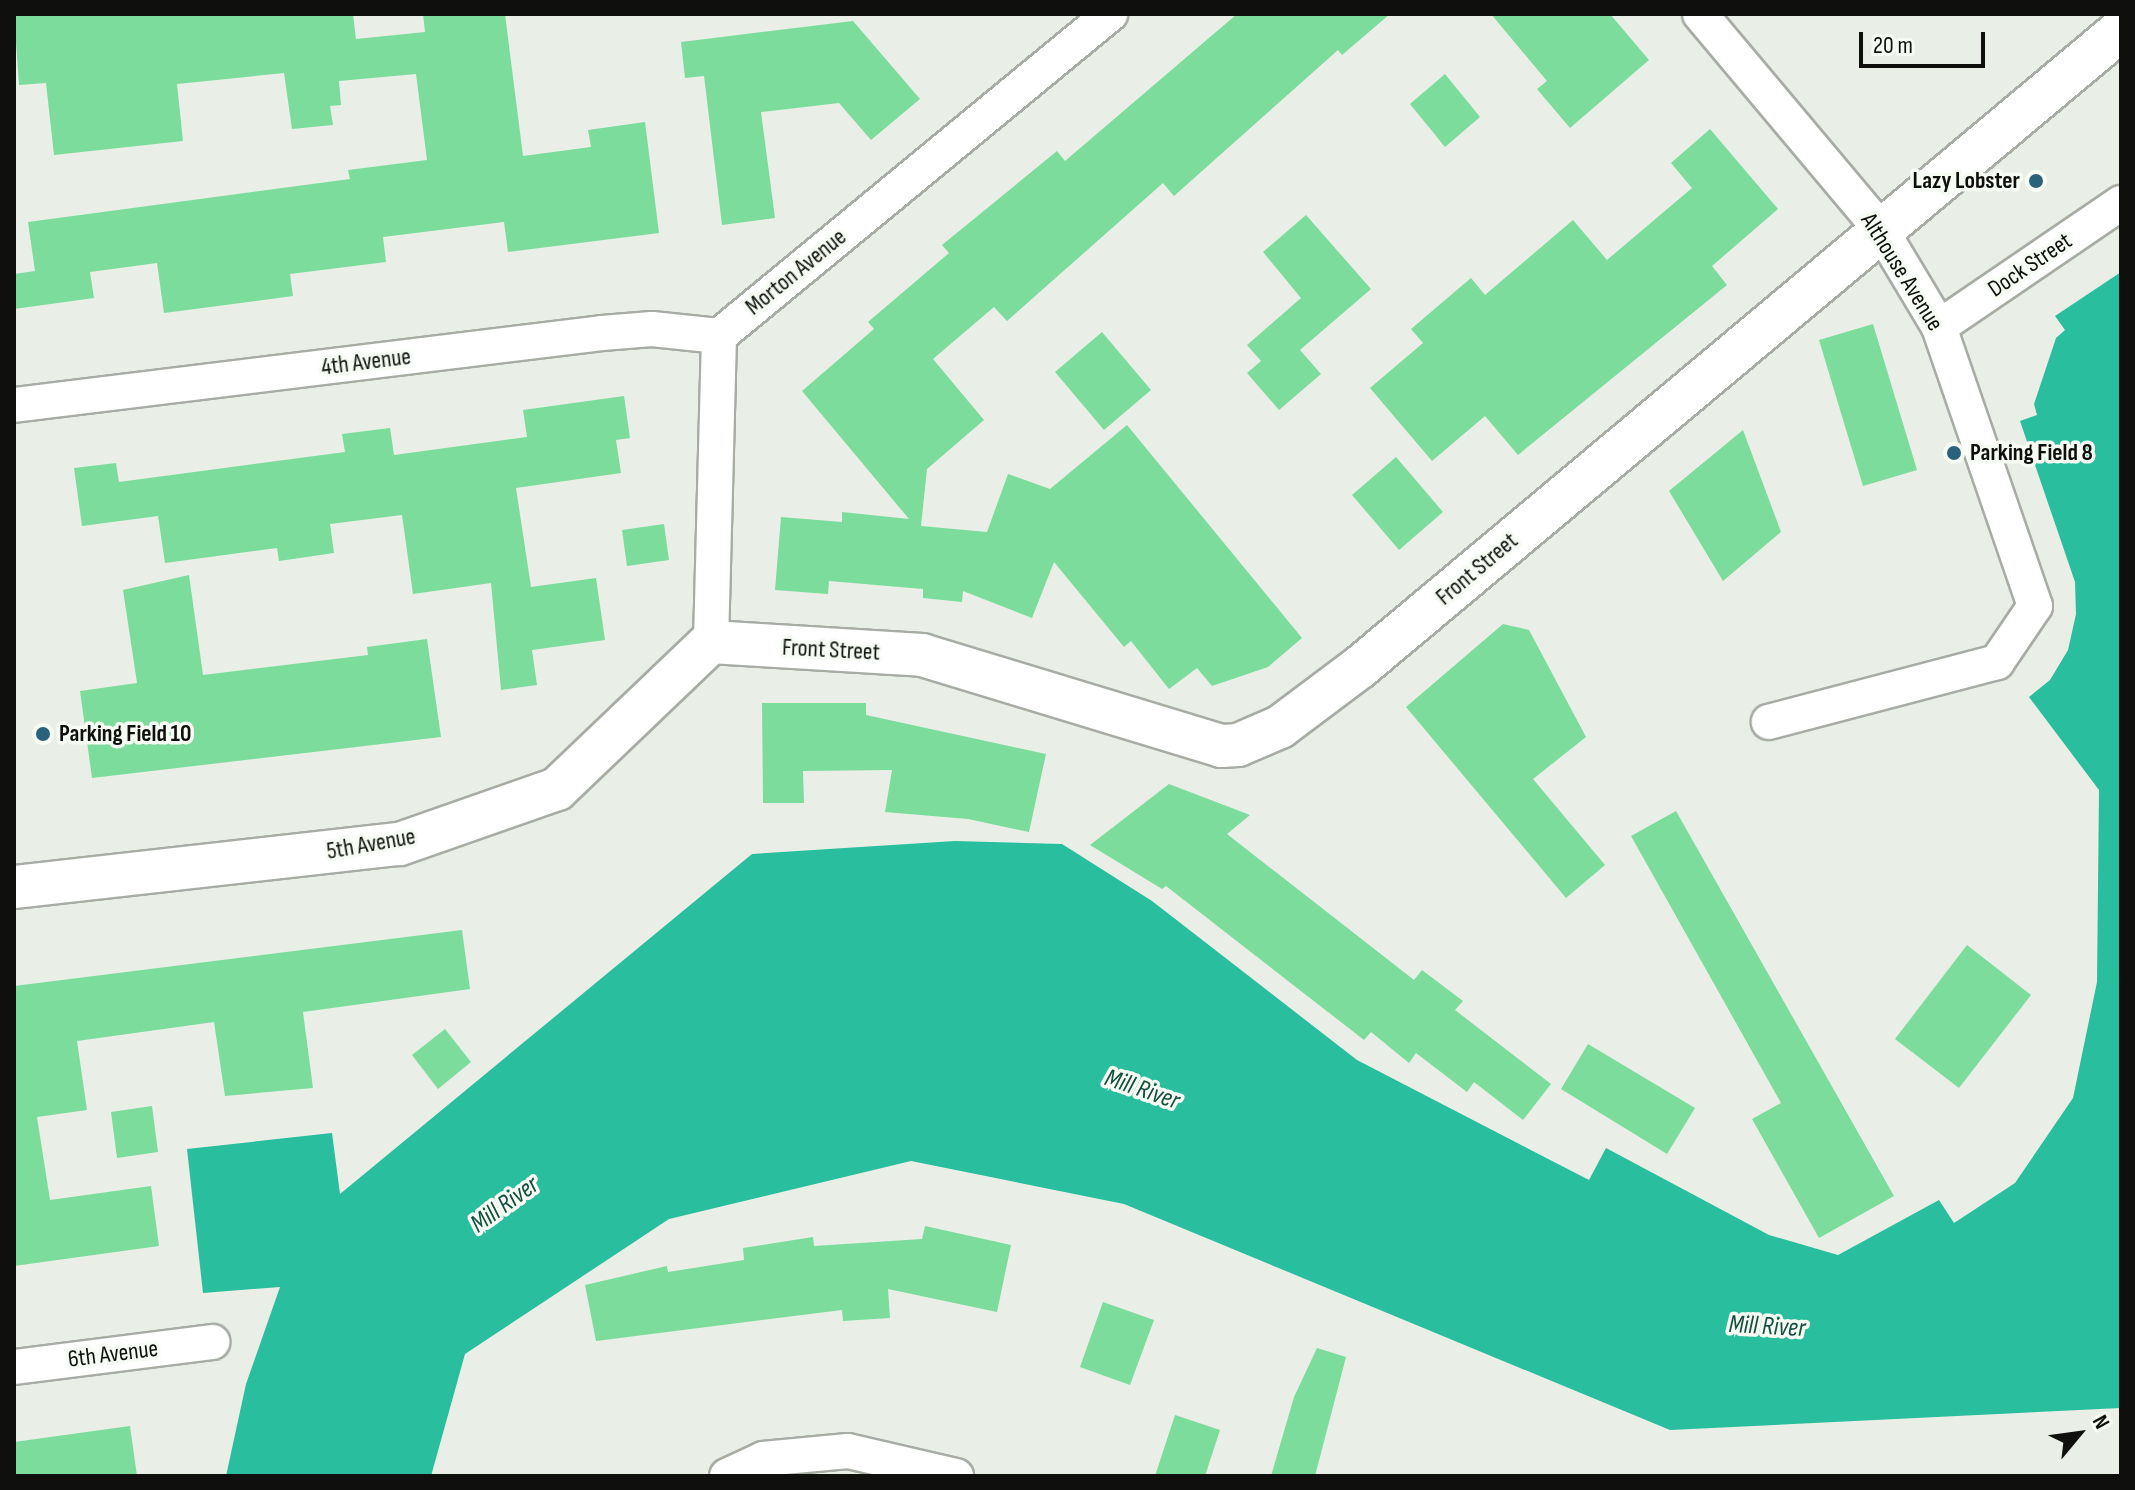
<!DOCTYPE html>
<html>
<head>
<meta charset="utf-8">
<style>
	body { margin:0 }
	#map { position:relative; width:2135px; height:1490px; overflow:hidden; background:#e9efe6; font-family:"Sofia Sans Condensed",sans-serif }
	div>[style] { position:absolute }
	[style*='--x'] { left:calc(var(--x)*1px); top:calc(var(--y)*1px); width:calc(var(--w)*1px); rotate:calc(var(--a)*1deg) }
	.water>* { inset:0; background:#29be9d }
	.building>* { inset:0; background:#7bdc9c }
	.roads { filter:drop-shadow(2px 0 #a7aca4) drop-shadow(-2px 0 #a7aca4) drop-shadow(0 2px #a7aca4) drop-shadow(0 -2px #a7aca4) }
	.minor>* { height:34px; margin:-17px; padding:0 17px; transform-origin:17px; border-radius:17px; background:#fff }
	.tertiary>* { height:42px; margin:-21px; padding:0 21px; transform-origin:21px; border-radius:21px; background:#fff }
	.dots>* { width:22px; height:22px; translate:-50% -50%; box-sizing:border-box; border:4px solid #f6fcf3; border-radius:50% }
	span { translate:-50% -50%; white-space:nowrap; text-align:center; line-height:1.15; -webkit-text-stroke:7px #f6fcf3; paint-order:stroke }
	.poi-label { font-size:24px; color:#0f100e; font-weight:700 }
	.right { translate:-100% -50%; text-align:right }
	.left { translate:0 -50%; text-align:left }
	.street-label { font-size:24px; color:#0f100e }
	.water-label { font-size:26px; color:#164f41; font-style:italic }
	.frame { position:absolute; inset:0; border:16px solid #0f100e; pointer-events:none }
	.north { position:absolute; left:2039px; top:1394px; width:80px; height:80px; -webkit-text-stroke:6px #f6fcf3; paint-order:stroke; rotate:61deg; font-size:22px; font-weight:700; line-height:32px; text-align:center; color:#0f100e }
	.north::after { content:''; display:block; margin:auto; width:28px; height:36px; background:#0f100e; clip-path:polygon(50% 0,100% 100%,50% 72%,0 100%) }
	.scale { position:absolute; left:1859px; top:32px; width:126px; height:36px; box-sizing:border-box; border:4px solid #0f100e; border-top:0; padding-left:10px; font-size:24px; line-height:28px; white-space:nowrap; color:#0f100e; -webkit-text-stroke:6px #f6fcf3; paint-order:stroke }
</style>
</head>
<body>
<div id="map">
	<div class="water">
		<i style="clip-path:polygon(2121px 272px,2121px 1408px,1670px 1430px,1124px 1204px,911px 1161px,669px 1219px,465px 1354px,431px 1476px,226px 1476px,246px 1384px,280px 1287px,203px 1293px,187px 1149px,332px 1133px,340px 1194px,752px 854px,955px 841px,1062px 844px,1152px 901px,1357px 1060px,1589px 1180px,1606px 1148px,1769px 1235px,1838px 1255px,1939px 1200px,1954px 1223px,2015px 1183px,2073px 1098px,2097px 982px,2099px 790px,2029px 697px,2050px 680px,2068px 650px,2076px 614px,2075px 582px,2020px 421px,2037px 415px,2034px 404px,2056px 338px,2065px 330px,2055px 316px)"></i>
	</div>
	<div class="building">
		<i style="clip-path:polygon(14px 14px,353px 14px,356px 39px,425px 32px,423px 14px,505px 14px,523px 156px,591px 147px,588px 130px,645px 122px,659px 233px,508px 252px,504px 222px,383px 237px,386px 262px,290px 274px,293px 296px,164px 313px,157px 263px,90px 272px,94px 298px,14px 309px,14px 274px,35px 271px,28px 222px,350px 179px,348px 170px,427px 160px,416px 74px,339px 81px,341px 105px,330px 106px,333px 125px,292px 129px,284px 73px,177px 84px,183px 141px,54px 155px,46px 83px,19px 85px)"></i>
		<i style="clip-path:polygon(1237px 14px,1390px 14px,1342px 55px,1338px 50px,1174px 196px,1163px 183px,1007px 321px,994px 307px,933px 359px,984px 420px,927px 469px,921px 526px,987px 532px,1008px 474px,1050px 489px,1127px 425px,1302px 638px,1268px 667px,1212px 686px,1197px 668px,1169px 689px,1131px 641px,1124px 647px,1054px 562px,1032px 618px,963px 591px,962px 602px,923px 598px,923px 589px,829px 581px,828px 594px,775px 590px,781px 517px,842px 522px,842px 512px,909px 519px,802px 391px,874px 329px,868px 322px,949px 253px,942px 245px,1057px 151px,1065px 161px)"></i>
		<i style="clip-path:polygon(1491px 14px,1610px 14px,1649px 60px,1570px 128px,1537px 89px,1547px 81px)"></i>
		<i style="clip-path:polygon(853px 21px,920px 99px,871px 140px,839px 103px,761px 112px,775px 218px,722px 225px,704px 76px,685px 78px,681px 42px)"></i>
		<i style="clip-path:polygon(1445px 74px,1480px 117px,1445px 147px,1410px 104px)"></i>
		<i style="clip-path:polygon(1710px 129px,1778px 209px,1712px 266px,1727px 285px,1518px 455px,1485px 416px,1432px 461px,1370px 388px,1423px 343px,1411px 329px,1471px 278px,1485px 295px,1573px 220px,1607px 260px,1692px 188px,1671px 163px)"></i>
		<i style="clip-path:polygon(1306px 215px,1371px 289px,1300px 350px,1321px 374px,1279px 410px,1247px 373px,1261px 361px,1247px 345px,1301px 298px,1263px 252px)"></i>
		<i style="clip-path:polygon(1873px 324px,1917px 470px,1863px 486px,1819px 340px)"></i>
		<i style="clip-path:polygon(1102px 332px,1151px 390px,1104px 430px,1055px 372px)"></i>
		<i style="clip-path:polygon(624px 396px,630px 438px,616px 440px,621px 473px,516px 488px,531px 587px,596px 578px,605px 640px,532px 650px,537px 685px,501px 690px,491px 583px,413px 594px,402px 515px,330px 524px,334px 553px,279px 561px,277px 548px,165px 563px,158px 516px,82px 526px,74px 468px,116px 463px,119px 482px,345px 452px,342px 434px,390px 428px,394px 455px,527px 437px,523px 410px)"></i>
		<i style="clip-path:polygon(1743px 430px,1781px 532px,1723px 581px,1669px 491px)"></i>
		<i style="clip-path:polygon(1396px 457px,1443px 512px,1399px 550px,1352px 495px)"></i>
		<i style="clip-path:polygon(664px 524px,669px 560px,627px 566px,622px 530px)"></i>
		<i style="clip-path:polygon(189px 575px,203px 675px,368px 655px,367px 647px,427px 639px,441px 737px,92px 778px,80px 691px,137px 683px,123px 590px)"></i>
		<i style="clip-path:polygon(1503px 624px,1529px 630px,1586px 737px,1533px 779px,1605px 865px,1566px 898px,1406px 707px)"></i>
		<i style="clip-path:polygon(762px 703px,866px 703px,866px 715px,1046px 754px,1029px 832px,968px 819px,885px 812px,892px 770px,803px 771px,804px 803px,763px 803px)"></i>
		<i style="clip-path:polygon(1169px 784px,1250px 815px,1227px 834px,1414px 980px,1422px 970px,1463px 1001px,1455px 1010px,1551px 1084px,1523px 1120px,1474px 1082px,1467px 1092px,1416px 1053px,1409px 1063px,1371px 1032px,1364px 1040px,1166px 886px,1162px 889px,1090px 845px)"></i>
		<i style="clip-path:polygon(1676px 811px,1894px 1196px,1819px 1238px,1752px 1119px,1781px 1103px,1631px 836px)"></i>
		<i style="clip-path:polygon(462px 930px,470px 989px,303px 1012px,313px 1088px,225px 1096px,214px 1022px,77px 1041px,87px 1110px,37px 1117px,50px 1200px,151px 1186px,159px 1246px,14px 1266px,14px 986px)"></i>
		<i style="clip-path:polygon(1967px 945px,2031px 995px,1959px 1088px,1895px 1039px)"></i>
		<i style="clip-path:polygon(445px 1029px,471px 1062px,438px 1089px,412px 1055px)"></i>
		<i style="clip-path:polygon(1588px 1044px,1695px 1108px,1667px 1154px,1561px 1089px)"></i>
		<i style="clip-path:polygon(152px 1106px,158px 1152px,117px 1158px,111px 1112px)"></i>
		<i style="clip-path:polygon(925px 1226px,1011px 1245px,997px 1312px,888px 1289px,890px 1318px,843px 1321px,842px 1310px,596px 1341px,585px 1285px,667px 1266px,668px 1272px,744px 1260px,743px 1248px,813px 1237px,814px 1246px,922px 1239px)"></i>
		<i style="clip-path:polygon(1103px 1302px,1154px 1320px,1130px 1385px,1080px 1367px)"></i>
		<i style="clip-path:polygon(1317px 1348px,1346px 1357px,1315px 1476px,1271px 1476px,1294px 1397px)"></i>
		<i style="clip-path:polygon(1175px 1415px,1220px 1430px,1205px 1476px,1155px 1476px)"></i>
		<i style="clip-path:polygon(130px 1426px,137px 1476px,14px 1476px,14px 1442px)"></i>
	</div>
	<div class="roads">
		<div class="minor">
			<i style="--x:1700;--y:14;--w:282;--a:50"></i>
			<i style="--x:1881;--y:230;--w:113;--a:59.1"></i>
			<i style="--x:1939;--y:327;--w:295;--a:71"></i>
			<i style="--x:2035;--y:606;--w:68;--a:124.2"></i>
			<i style="--x:1997;--y:662;--w:236;--a:165.3"></i>
			<i style="--x:1939;--y:327;--w:220;--a:-34.3"></i>
			<i style="--x:14;--y:405;--w:592;--a:-6.98"></i>
			<i style="--x:602;--y:333;--w:50;--a:-4.6"></i>
			<i style="--x:652;--y:329;--w:67;--a:6"></i>
			<i style="--x:711;--y:642;--w:306;--a:-88.5"></i>
			<i style="--x:719;--y:336;--w:507;--a:-39.47"></i>
			<i style="--x:14;--y:1367;--w:200;--a:-7.2"></i>
			<i style="--x:727;--y:1476;--w:40;--a:-25"></i>
			<i style="--x:763;--y:1459;--w:85;--a:-5.4"></i>
			<i style="--x:848;--y:1451;--w:111;--a:13"></i>
		</div>
		<div class="tertiary">
			<i style="--x:14;--y:887;--w:388;--a:-6.4"></i>
			<i style="--x:400;--y:844;--w:166;--a:-19.3"></i>
			<i style="--x:557;--y:789;--w:213;--a:-43.7"></i>
			<i style="--x:711;--y:642;--w:211;--a:3.5"></i>
			<i style="--x:922;--y:655;--w:313;--a:16.9"></i>
			<i style="--x:1221;--y:746;--w:17;--a:-3"></i>
			<i style="--x:1238;--y:745;--w:46;--a:-23.2"></i>
			<i style="--x:1280;--y:727;--w:100;--a:-36.9"></i>
			<i style="--x:1360;--y:667;--w:992;--a:-39.93"></i>
		</div>
	</div>
	<div class="dots">
		<i style="left:2036px;top:181px;background:#2a627c"></i>
		<i style="left:1954px;top:453px;background:#2a627c"></i>
		<i style="left:43px;top:734px;background:#2a627c"></i>
	</div>
	<div class="poi-label">
		<span class="right" style="left:2020px;top:181px">Lazy Lobster</span>
		<span class="left" style="left:1970px;top:453px">Parking Field 8</span>
		<span class="left" style="left:59px;top:734px">Parking Field 10</span>
	</div>
	<div class="street-label">
		<span style="left:2030px;top:265px;rotate:-34deg">Dock Street</span>
		<span style="left:796px;top:272px;rotate:-39deg">Morton Avenue</span>
		<span style="left:1902px;top:272px;rotate:58deg">Althouse Avenue</span>
		<span style="left:366px;top:362px;rotate:-7deg">4th Avenue</span>
		<span style="left:1477px;top:569px;rotate:-40deg">Front Street</span>
		<span style="left:831px;top:650px;rotate:3deg">Front Street</span>
		<span style="left:371px;top:844px;rotate:-10deg">5th Avenue</span>
		<span style="left:113px;top:1354px;rotate:-7deg">6th Avenue</span>
	</div>
	<div class="water-label">
		<span style="left:1142px;top:1090px;rotate:19deg">Mill River</span>
		<span style="left:505px;top:1205px;rotate:-36deg">Mill River</span>
		<span style="left:1767px;top:1327px;rotate:3deg">Mill River</span>
	</div>
	<div class="frame"></div>
	<div class="north">N</div>
	<div class="scale">20 m</div>
</div>
</body>
</html>
